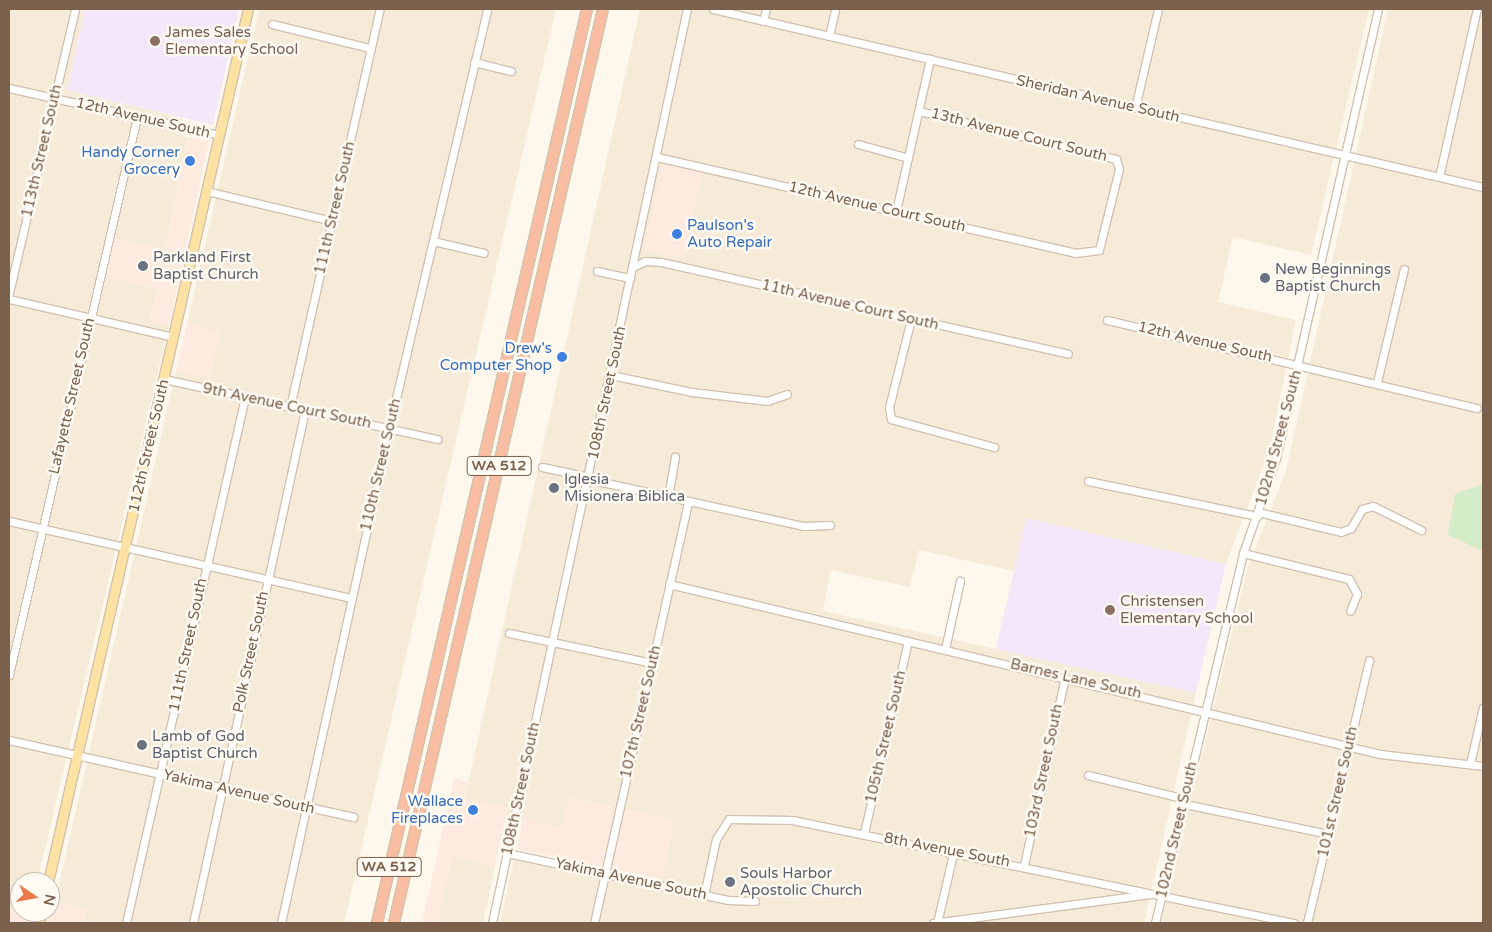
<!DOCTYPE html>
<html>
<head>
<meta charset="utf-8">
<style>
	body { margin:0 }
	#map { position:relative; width:1492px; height:932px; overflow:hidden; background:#fdf8eb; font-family:"Varela Round",sans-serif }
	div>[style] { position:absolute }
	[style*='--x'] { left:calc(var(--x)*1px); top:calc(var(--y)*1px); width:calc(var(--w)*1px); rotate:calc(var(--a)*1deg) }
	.residential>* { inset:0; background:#f6ead9 }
	.commercial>* { inset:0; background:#feeadf }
	.education>* { inset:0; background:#f5e7fa }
	.green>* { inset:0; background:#d4edc8 }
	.roads { filter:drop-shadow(1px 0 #d2c1af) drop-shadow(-1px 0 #d2c1af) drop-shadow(0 1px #d2c1af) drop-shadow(0 -1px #d2c1af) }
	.minor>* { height:7px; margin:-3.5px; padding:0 3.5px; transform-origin:3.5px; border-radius:3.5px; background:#fff }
	.major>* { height:9px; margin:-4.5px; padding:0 4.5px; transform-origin:4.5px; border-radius:4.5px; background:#fde2a3 }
	.highway>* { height:10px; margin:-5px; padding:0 5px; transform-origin:5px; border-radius:5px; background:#f9bea1 }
	.dots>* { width:14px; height:14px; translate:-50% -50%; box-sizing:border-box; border:2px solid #fffbf3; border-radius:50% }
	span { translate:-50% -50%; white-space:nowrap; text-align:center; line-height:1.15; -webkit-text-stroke:5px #fffbf3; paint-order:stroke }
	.shield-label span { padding:1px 4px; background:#fffbf3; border:1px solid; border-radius:4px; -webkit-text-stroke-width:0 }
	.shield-label { font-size:14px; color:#7b604c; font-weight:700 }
	.education-label { font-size:15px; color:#785e54 }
	.left { translate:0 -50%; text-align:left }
	.street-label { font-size:15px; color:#7b604c }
	.shop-label { font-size:15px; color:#366cbe }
	.right { translate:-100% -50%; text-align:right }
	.worship-label { font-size:15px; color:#5b616d }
	.frame { position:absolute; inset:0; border:10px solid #7b604c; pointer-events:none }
	.north { position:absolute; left:10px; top:872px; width:50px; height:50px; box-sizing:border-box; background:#fffbf3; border:1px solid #cabdb0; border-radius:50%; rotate:102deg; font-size:14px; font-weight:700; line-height:20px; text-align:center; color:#7b604c }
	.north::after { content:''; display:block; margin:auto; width:18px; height:22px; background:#ea7b4d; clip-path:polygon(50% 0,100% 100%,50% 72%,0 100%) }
</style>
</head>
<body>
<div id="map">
	<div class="residential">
		<i style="clip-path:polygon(9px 9px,85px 9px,67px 90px,182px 118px,178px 134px,187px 137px,165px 250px,114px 239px,106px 277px,157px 288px,150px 321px,169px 325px,37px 882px,20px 882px,20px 912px,9px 909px)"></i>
		<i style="clip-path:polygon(259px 9px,556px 9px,344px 923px,84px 923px,87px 909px,55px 902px,176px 371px,209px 378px,219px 332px,187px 324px)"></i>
		<i style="clip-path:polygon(640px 9px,1369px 9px,1311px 255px,1233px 237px,1218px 302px,1296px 320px,1270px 448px,1226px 564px,1026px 518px,1014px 571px,919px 550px,910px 587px,831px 570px,823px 611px,1196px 693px,1144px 923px,500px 923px,514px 860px,659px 891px,674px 820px,569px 798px,563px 828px,506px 816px,508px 808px,465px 798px)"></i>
		<i style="clip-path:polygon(1388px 9px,1483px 9px,1483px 923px,1161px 923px,1248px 567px,1286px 471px)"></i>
		<i style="clip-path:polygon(452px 856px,495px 866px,483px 923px,437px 923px)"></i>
	</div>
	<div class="commercial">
		<i style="clip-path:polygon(187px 137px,209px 141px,169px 325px,150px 321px,157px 288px,106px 277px,114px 239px,165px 250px)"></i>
		<i style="clip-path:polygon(663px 163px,702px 171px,684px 258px,644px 250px)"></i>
		<i style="clip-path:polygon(187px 324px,220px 332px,209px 378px,176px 371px)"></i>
		<i style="clip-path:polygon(454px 778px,468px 782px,465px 798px,508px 808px,495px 866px,452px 856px,437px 923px,422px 923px)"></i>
		<i style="clip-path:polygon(569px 798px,674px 820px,662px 879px,517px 849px,523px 819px,562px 828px)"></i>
		<i style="clip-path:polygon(50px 901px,87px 909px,84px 923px,9px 923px,9px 909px,50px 912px)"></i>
	</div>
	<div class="education">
		<i style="clip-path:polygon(85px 9px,239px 9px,213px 125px,67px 90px)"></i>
		<i style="clip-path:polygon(1026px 518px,1226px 564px,1196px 693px,996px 649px)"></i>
	</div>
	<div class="green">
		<i style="clip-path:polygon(1483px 484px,1483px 551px,1448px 535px,1455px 494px)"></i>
	</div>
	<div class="roads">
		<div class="minor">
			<i style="--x:713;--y:9;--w:790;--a:13.02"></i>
			<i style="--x:763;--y:21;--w:12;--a:-76"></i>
			<i style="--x:272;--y:24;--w:101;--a:13.8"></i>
			<i style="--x:829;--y:36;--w:28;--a:-77"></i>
			<i style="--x:474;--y:62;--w:38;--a:14"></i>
			<i style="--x:9;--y:88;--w:215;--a:12.6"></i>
			<i style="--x:1135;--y:108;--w:102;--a:-76.9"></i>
			<i style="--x:858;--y:144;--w:52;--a:15.6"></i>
			<i style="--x:657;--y:157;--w:429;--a:12.9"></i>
			<i style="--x:1075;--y:253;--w:24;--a:-7"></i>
			<i style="--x:1099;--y:250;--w:83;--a:-76.1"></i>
			<i style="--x:1119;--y:169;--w:10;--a:-107"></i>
			<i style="--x:1116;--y:159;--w:203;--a:-166.3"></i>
			<i style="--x:1439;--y:177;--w:172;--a:-77.3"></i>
			<i style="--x:206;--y:191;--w:130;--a:13.4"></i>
			<i style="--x:896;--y:211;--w:156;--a:-77.4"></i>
			<i style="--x:433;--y:241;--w:52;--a:13.2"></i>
			<i style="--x:633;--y:267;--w:13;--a:-27"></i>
			<i style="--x:645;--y:261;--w:16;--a:4"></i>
			<i style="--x:661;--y:262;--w:417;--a:12.7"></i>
			<i style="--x:597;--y:271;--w:34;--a:12"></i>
			<i style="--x:9;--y:293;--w:292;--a:-76.9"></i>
			<i style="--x:9;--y:299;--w:168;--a:13"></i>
			<i style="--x:911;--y:319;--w:91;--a:104"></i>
			<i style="--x:889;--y:407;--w:12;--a:81"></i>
			<i style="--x:891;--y:419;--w:107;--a:15.2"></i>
			<i style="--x:1107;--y:320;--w:380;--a:13.4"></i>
			<i style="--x:611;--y:375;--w:83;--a:11.9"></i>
			<i style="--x:692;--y:392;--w:76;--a:6.8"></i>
			<i style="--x:767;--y:401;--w:21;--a:-19"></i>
			<i style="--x:164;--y:379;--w:280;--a:12.4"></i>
			<i style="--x:1377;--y:382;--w:116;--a:-76.6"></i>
			<i style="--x:290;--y:407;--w:408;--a:-77.3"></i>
			<i style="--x:542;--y:467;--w:48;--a:12"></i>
			<i style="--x:588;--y:479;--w:220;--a:12.3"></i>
			<i style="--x:803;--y:526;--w:27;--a:-2"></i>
			<i style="--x:1088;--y:481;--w:173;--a:11.7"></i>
			<i style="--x:668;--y:497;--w:41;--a:-80.1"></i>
			<i style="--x:1258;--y:512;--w:85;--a:13.5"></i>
			<i style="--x:1341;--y:532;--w:11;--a:-22"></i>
			<i style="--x:1351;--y:528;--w:22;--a:-60"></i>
			<i style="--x:1362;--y:509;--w:11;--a:-15"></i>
			<i style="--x:1373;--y:506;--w:54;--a:26.6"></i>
			<i style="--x:9;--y:521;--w:351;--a:12.7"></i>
			<i style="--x:1243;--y:553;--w:109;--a:13.8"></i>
			<i style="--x:1349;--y:579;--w:17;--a:62"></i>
			<i style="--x:1357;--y:594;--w:18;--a:112"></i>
			<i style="--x:669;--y:584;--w:731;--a:13.45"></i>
			<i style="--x:1380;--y:754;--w:104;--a:6.6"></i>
			<i style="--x:509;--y:633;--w:146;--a:11.8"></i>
			<i style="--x:945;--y:649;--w:70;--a:-77.6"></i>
			<i style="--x:9;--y:675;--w:572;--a:-77.08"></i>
			<i style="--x:9;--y:740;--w:353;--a:12.6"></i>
			<i style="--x:1470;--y:764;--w:58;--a:-77.2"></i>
			<i style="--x:1088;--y:775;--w:101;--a:13.8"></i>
			<i style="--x:1185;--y:804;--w:146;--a:11.8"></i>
			<i style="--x:864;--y:833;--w:197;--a:-77.1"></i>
			<i style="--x:507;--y:853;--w:226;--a:12"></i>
			<i style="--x:728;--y:900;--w:27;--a:2"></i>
			<i style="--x:1024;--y:865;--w:192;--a:-77.7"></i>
			<i style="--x:704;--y:895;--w:57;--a:-77.9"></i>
			<i style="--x:716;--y:839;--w:24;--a:-57"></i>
			<i style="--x:729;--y:819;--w:63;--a:0.9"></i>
			<i style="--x:792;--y:820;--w:512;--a:11.59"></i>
			<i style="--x:126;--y:923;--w:539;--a:-77.25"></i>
			<i style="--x:193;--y:923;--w:525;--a:-77.68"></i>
			<i style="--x:281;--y:923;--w:507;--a:-77.69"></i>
			<i style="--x:389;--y:428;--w:430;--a:-76.8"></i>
			<i style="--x:492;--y:923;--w:935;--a:-77.96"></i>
			<i style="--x:594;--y:923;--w:432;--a:-77.4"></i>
			<i style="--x:933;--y:923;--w:219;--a:-7.6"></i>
			<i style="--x:937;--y:923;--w:71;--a:-76.9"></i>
			<i style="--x:1155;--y:923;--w:380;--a:-76.6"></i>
			<i style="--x:1243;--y:553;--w:101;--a:-70.8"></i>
			<i style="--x:1276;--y:458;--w:460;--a:-77.2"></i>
			<i style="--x:1307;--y:923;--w:270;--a:-76.7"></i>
		</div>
		<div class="major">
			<i style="--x:48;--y:882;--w:896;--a:-77.1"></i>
			<i style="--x:39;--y:923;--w:11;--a:-80"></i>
		</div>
		<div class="highway">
			<i style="--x:377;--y:923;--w:938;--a:-77.06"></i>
			<i style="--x:394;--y:923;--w:938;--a:-77.12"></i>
		</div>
	</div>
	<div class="dots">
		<i style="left:155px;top:41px;background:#8d6e63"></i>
		<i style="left:190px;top:161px;background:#3f7fe0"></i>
		<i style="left:677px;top:234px;background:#3f7fe0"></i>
		<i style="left:143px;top:266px;background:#6b7280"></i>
		<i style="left:1265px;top:278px;background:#6b7280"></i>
		<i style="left:562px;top:357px;background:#3f7fe0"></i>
		<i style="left:554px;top:488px;background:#6b7280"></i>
		<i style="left:1110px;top:610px;background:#8d6e63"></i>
		<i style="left:142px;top:745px;background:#6b7280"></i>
		<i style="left:473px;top:810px;background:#3f7fe0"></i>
		<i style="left:730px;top:882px;background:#6b7280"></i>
	</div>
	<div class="shield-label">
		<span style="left:499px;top:466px">WA 512</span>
		<span style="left:389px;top:867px">WA 512</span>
	</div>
	<div class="education-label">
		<span class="left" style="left:165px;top:41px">James Sales<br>Elementary School</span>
		<span class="left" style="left:1120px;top:610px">Christensen<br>Elementary School</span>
	</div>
	<div class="street-label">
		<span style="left:1098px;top:99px;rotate:13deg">Sheridan Avenue South</span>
		<span style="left:143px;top:118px;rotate:13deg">12th Avenue South</span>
		<span style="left:1019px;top:135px;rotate:14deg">13th Avenue Court South</span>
		<span style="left:42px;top:151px;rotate:-77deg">113th Street South</span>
		<span style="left:877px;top:207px;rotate:13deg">12th Avenue Court South</span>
		<span style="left:335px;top:208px;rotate:-77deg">111th Street South</span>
		<span style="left:850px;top:305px;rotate:13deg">11th Avenue Court South</span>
		<span style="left:1205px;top:342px;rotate:13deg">12th Avenue South</span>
		<span style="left:607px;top:393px;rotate:-78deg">108th Street South</span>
		<span style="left:72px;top:396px;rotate:-77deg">Lafayette Street South</span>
		<span style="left:287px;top:406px;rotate:12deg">9th Avenue Court South</span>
		<span style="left:1279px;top:438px;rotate:-75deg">102nd Street South</span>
		<span style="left:149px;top:446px;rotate:-77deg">112th Street South</span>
		<span style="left:381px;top:465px;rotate:-77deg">110th Street South</span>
		<span style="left:188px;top:645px;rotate:-78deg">111th Street South</span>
		<span style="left:251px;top:652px;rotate:-78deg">Polk Street South</span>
		<span style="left:1076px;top:679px;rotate:13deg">Barnes Lane South</span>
		<span style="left:641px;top:712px;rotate:-77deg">107th Street South</span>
		<span style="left:886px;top:737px;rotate:-77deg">105th Street South</span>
		<span style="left:1044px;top:771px;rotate:-78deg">103rd Street South</span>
		<span style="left:521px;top:789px;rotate:-78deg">108th Street South</span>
		<span style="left:239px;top:792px;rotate:13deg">Yakima Avenue South</span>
		<span style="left:1338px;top:792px;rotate:-77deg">101st Street South</span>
		<span style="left:1177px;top:830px;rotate:-77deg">102nd Street South</span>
		<span style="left:947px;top:850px;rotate:11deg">8th Avenue South</span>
		<span style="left:631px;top:879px;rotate:12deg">Yakima Avenue South</span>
	</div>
	<div class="shop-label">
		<span class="right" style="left:180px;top:161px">Handy Corner<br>Grocery</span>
		<span class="left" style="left:687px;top:234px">Paulson's<br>Auto Repair</span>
		<span class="right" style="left:552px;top:357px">Drew's<br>Computer Shop</span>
		<span class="right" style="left:463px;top:810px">Wallace<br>Fireplaces</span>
	</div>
	<div class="worship-label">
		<span class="left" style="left:153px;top:266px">Parkland First<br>Baptist Church</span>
		<span class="left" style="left:1275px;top:278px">New Beginnings<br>Baptist Church</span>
		<span class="left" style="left:564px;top:488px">Iglesia<br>Misionera Biblica</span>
		<span class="left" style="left:152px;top:745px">Lamb of God<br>Baptist Church</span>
		<span class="left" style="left:740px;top:882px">Souls Harbor<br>Apostolic Church</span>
	</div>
	<div class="frame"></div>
	<div class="north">N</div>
</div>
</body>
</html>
